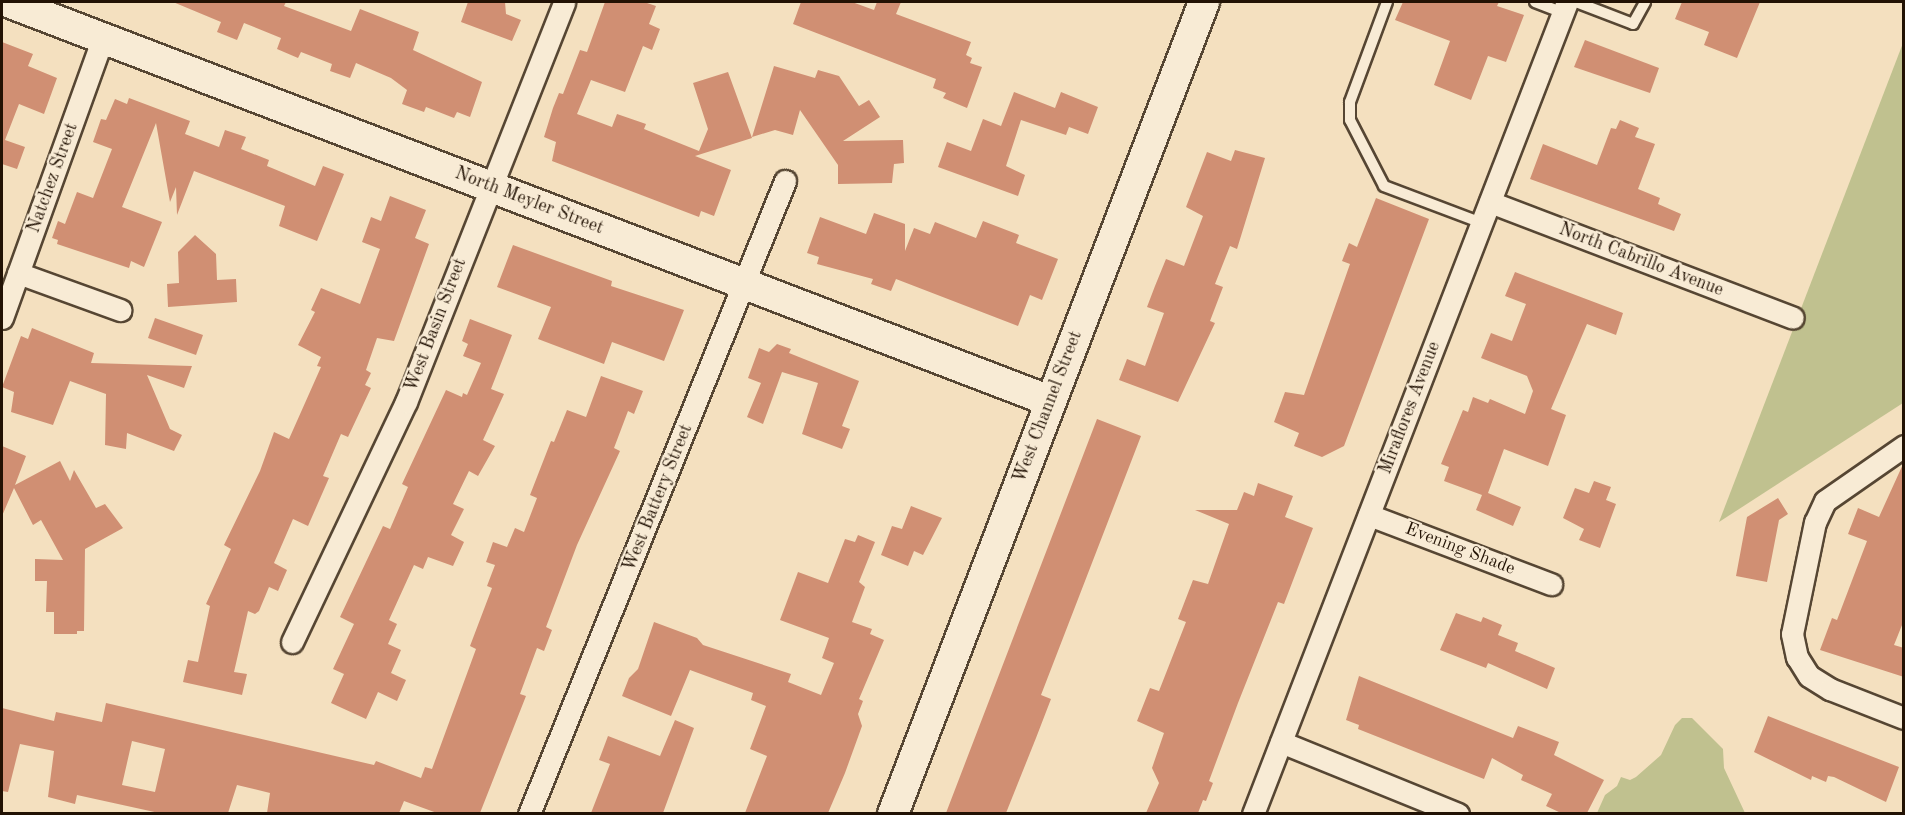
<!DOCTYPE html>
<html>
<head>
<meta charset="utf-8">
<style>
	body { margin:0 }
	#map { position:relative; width:1905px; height:815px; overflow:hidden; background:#f4e0bf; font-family:"Old Standard TT",serif }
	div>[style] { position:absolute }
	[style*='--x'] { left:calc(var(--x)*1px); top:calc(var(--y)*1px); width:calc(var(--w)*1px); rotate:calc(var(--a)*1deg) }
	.green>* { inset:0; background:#c0c18f }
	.building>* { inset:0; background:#d08f73 }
	.roads { filter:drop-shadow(2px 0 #564633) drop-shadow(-2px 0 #564633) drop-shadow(0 2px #564633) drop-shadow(0 -2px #564633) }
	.lane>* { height:10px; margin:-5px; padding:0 5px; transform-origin:5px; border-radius:5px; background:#f8ebd5 }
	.street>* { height:21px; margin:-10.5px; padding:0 10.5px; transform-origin:10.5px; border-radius:10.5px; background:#f8ebd5 }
	.secondary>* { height:30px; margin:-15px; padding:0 15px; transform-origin:15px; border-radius:15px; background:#f8ebd5 }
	span { translate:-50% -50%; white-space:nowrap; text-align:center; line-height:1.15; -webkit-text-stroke:4.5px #f8ebd5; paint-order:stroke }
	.street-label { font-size:18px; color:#221204 }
	.frame { position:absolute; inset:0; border:3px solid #221204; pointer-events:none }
</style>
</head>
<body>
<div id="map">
	<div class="green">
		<i style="clip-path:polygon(1903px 43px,1903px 403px,1719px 522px)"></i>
		<i style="clip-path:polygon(1682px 718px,1692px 718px,1723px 749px,1724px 768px,1745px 813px,1597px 813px,1605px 795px,1617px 786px,1621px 777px,1630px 780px,1636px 777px,1661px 755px,1675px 725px)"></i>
	</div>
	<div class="building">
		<i style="clip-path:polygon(173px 2px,286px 2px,284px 6px,351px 31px,360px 9px,419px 32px,413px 50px,482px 82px,470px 117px,457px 112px,454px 118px,426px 107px,424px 112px,402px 104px,407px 90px,391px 78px,356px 63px,350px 78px,330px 71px,332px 64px,301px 52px,298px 58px,277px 49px,281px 38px,244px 23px,237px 40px,217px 32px,221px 22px)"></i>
		<i style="clip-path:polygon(468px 2px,505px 2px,506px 14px,521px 20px,512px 41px,461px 22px)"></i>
		<i style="clip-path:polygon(605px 2px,644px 2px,656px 6px,649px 24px,660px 29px,652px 50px,643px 46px,625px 92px,591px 80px,577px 114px,612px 127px,617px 114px,646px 124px,644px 129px,699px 151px,708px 129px,693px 83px,728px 72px,752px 138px,695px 156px,731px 170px,714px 216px,701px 211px,699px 217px,552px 161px,556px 142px,544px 137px,553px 108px,559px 93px,563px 94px,580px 50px,587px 52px)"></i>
		<i style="clip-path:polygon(801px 2px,852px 2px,874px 10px,877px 2px,901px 2px,896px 14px,971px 42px,966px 55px,972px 58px,970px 63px,982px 67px,967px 108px,943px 98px,946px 93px,933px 88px,936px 79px,793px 24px)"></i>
		<i style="clip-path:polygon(1403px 2px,1499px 2px,1497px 6px,1524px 15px,1506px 62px,1488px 56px,1471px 100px,1434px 85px,1450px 41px,1395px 20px)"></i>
		<i style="clip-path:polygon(1682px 2px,1760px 2px,1737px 58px,1704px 45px,1709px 32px,1675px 19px)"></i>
		<i style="clip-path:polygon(1585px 40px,1659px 68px,1650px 93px,1574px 67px)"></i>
		<i style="clip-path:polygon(2px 42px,33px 54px,28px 66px,57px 78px,44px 114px,19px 104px,5px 140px,25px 147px,17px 169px,2px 164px)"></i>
		<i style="clip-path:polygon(774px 66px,815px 78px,818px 70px,839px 76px,859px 106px,869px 100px,880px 117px,843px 141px,903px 140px,904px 163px,894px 164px,892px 183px,838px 184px,838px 165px,800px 110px,793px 135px,775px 130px,752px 137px)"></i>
		<i style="clip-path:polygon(1014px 92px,1055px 108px,1061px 92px,1098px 107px,1088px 134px,1069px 127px,1066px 135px,1021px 120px,1006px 166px,1025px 175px,1018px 196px,938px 167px,947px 142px,971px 151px,983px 119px,1001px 126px)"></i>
		<i style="clip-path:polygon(129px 98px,190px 121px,185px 134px,219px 147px,225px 130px,246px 137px,241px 149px,269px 160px,267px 166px,315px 186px,323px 166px,344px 174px,317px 241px,279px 226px,285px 206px,194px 171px,177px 215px,176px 187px,170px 202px,156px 123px,122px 207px,162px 222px,144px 267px,131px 261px,129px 268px,57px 244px,58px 240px,52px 238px,58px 221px,65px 224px,77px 192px,93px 198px,112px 149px,93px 142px,101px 119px,106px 120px,115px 99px,127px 104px)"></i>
		<i style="clip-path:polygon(1620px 120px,1639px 128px,1635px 137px,1655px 144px,1638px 189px,1660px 198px,1658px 204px,1681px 214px,1674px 231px,1530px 179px,1543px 144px,1597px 165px,1611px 128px,1616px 129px)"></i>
		<i style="clip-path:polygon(1235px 150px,1265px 158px,1237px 249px,1230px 246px,1215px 284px,1223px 287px,1210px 321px,1215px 323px,1178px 402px,1119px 380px,1127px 359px,1145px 366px,1164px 313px,1147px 307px,1155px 286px,1166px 259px,1184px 266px,1203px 216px,1186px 207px,1207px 152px,1231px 161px)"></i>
		<i style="clip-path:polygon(390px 196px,426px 210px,415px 238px,429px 244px,394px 341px,377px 338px,366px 370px,371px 373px,365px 385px,371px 388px,348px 437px,341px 434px,323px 476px,329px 478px,308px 526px,293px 519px,274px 563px,287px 570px,278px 591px,269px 587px,259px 611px,255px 614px,248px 611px,234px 672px,247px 674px,242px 695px,183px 682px,188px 660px,198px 662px,210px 606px,206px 604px,231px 549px,224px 545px,260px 471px,274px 432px,289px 439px,321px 367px,317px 366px,321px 357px,298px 345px,315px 312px,311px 310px,321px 288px,360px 304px,380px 249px,362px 242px,371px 217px,381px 221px)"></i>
		<i style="clip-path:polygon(1376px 198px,1429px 219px,1344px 446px,1322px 457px,1294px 446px,1299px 433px,1274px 422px,1285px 392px,1304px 395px,1350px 264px,1342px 261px,1349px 243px,1357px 247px)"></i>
		<i style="clip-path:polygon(874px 213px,905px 224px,905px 251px,914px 228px,930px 234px,935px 222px,976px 238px,983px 221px,1019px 235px,1016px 243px,1058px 259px,1042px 300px,1030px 295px,1018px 326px,896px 279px,891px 291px,871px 284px,873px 279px,817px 264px,819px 257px,807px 253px,820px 217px,866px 234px)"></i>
		<i style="clip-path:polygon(195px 235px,216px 254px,217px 280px,236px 279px,237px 302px,168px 307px,167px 284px,179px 283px,178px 252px)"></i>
		<i style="clip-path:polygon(513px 245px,612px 281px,611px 286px,684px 310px,664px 361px,612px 342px,604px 364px,538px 339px,551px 307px,497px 287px)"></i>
		<i style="clip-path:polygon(1515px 272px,1623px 313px,1616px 335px,1587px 324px,1551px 409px,1566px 415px,1548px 466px,1504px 449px,1488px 493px,1521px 507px,1513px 526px,1476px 510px,1482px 495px,1444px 481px,1449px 467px,1441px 464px,1463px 410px,1468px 412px,1473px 397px,1488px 403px,1490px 399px,1525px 414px,1533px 391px,1527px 376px,1481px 358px,1491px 333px,1512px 341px,1526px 304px,1505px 296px)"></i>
		<i style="clip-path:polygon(155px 318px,203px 335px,196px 355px,148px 338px)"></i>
		<i style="clip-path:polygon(470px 319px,512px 335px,491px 389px,504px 394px,483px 440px,495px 446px,478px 476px,469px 471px,453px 504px,464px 509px,451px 535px,464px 542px,453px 566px,428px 557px,423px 569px,414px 565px,389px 620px,397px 624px,388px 644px,401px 650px,391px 673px,406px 680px,397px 701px,378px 692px,366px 719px,331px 703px,344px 674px,333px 669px,354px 624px,340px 617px,383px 526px,390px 529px,408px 487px,402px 484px,446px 390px,462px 397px,463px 393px,467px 395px,481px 363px,463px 356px,468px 344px,462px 341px)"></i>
		<i style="clip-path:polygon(32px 328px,94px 353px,91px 363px,192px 366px,184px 388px,147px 375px,170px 429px,182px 435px,174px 451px,127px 433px,126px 449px,105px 445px,106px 394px,70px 381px,53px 425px,11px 412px,14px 392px,2px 387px,21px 336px,28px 339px)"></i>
		<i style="clip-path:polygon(777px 344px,791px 349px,789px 353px,859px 381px,842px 426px,850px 429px,842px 449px,802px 434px,818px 383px,782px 372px,763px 424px,747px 417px,761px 383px,748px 378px,759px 348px,769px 352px)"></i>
		<i style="clip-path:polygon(evenodd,601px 376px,643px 391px,634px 414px,628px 411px,614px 448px,620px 451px,577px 545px,546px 627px,552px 630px,544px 651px,537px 648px,520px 694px,526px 696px,480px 813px,437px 813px,404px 801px,399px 813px,267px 813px,270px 793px,237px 785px,228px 813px,159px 813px,77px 795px,75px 804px,48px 797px,54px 751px,20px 744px,8px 792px,2px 791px,2px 708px,54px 721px,56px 712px,102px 722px,106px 703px,374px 765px,376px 761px,421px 778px,425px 767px,432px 769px,476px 649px,470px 646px,492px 588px,487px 586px,495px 565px,486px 562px,493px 542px,507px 547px,515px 528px,524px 532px,537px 498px,530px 495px,551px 441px,554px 442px,567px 410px,586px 417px,601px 376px,132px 741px,165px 749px,155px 792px,122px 785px,132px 741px)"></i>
		<i style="clip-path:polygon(1097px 419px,1141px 436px,1041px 695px,1051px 699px,1036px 738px,1006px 813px,946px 813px)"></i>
		<i style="clip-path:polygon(2px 446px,26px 456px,15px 485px,60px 461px,70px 481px,74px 470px,96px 508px,105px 504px,123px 528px,85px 549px,84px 631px,77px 631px,77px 634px,54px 634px,54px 612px,46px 612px,47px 581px,35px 581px,35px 559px,63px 560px,41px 520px,33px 525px,14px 488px,2px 516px)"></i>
		<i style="clip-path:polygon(1904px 462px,1904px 620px,1894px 645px,1904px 648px,1904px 677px,1820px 650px,1832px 618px,1837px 620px,1867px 541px,1848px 534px,1858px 508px,1879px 517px)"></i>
		<i style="clip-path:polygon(1594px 481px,1611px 487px,1606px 500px,1616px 504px,1600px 548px,1579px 540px,1584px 529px,1563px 518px,1575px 488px,1589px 493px)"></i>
		<i style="clip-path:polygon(1258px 483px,1293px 496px,1285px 517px,1313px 528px,1284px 604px,1278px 602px,1238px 703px,1209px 781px,1213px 783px,1206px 801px,1203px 800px,1198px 813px,1146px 813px,1159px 783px,1152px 768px,1164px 733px,1137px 721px,1150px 688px,1159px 691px,1186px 622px,1178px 619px,1193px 580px,1208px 584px,1229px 524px,1195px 510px,1237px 510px,1244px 492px,1254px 496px)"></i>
		<i style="clip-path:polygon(1778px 498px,1788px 514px,1779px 520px,1767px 582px,1736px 576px,1747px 517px)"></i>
		<i style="clip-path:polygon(911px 506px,942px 518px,923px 555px,914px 551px,908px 566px,881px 555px,892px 526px,902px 529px)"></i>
		<i style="clip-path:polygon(858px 535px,875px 542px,859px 582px,865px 587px,852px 622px,872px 629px,870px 634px,884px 640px,859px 699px,863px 701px,858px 714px,862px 726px,845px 773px,828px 813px,745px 813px,767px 756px,750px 749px,766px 706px,751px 700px,753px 693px,690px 670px,671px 716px,622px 696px,629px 678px,638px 669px,654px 622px,697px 638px,703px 645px,791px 674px,788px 682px,821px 695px,834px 663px,822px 658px,829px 638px,780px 620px,798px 572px,828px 583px,845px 539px,855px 542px)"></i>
		<i style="clip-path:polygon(1456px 613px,1481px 622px,1483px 617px,1502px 625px,1498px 635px,1518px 643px,1515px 651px,1555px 668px,1547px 689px,1488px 663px,1486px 668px,1440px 650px)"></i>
		<i style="clip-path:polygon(1359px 676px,1513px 738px,1518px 726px,1559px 742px,1554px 755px,1604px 780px,1587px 813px,1561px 813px,1546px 806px,1552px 794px,1521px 780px,1523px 775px,1492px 758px,1484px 779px,1358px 729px,1359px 725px,1346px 720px)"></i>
		<i style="clip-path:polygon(1768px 716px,1899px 767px,1886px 802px,1834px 777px,1828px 776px,1826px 782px,1812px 776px,1811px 780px,1754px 752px)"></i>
		<i style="clip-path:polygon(675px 720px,694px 728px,663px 813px,591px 813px,610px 764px,599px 760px,608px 736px,660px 756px)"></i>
	</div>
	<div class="roads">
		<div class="lane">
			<i style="--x:1387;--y:2;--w:107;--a:110.3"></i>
			<i style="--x:1350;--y:102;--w:18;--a:90"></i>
			<i style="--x:1350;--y:120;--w:74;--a:62.7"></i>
			<i style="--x:1384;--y:186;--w:105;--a:20.7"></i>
			<i style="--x:1535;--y:2;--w:30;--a:21"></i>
			<i style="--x:1576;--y:2;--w:61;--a:21.1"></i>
			<i style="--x:1633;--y:24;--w:25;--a:-61"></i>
		</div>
		<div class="street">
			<i style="--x:1490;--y:202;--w:324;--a:20.9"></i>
			<i style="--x:18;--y:273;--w:109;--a:19.9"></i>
			<i style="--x:2;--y:318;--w:298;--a:-70.2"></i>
			<i style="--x:1904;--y:446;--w:96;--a:145.2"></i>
			<i style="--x:1825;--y:501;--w:23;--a:115"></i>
			<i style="--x:1815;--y:522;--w:114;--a:101.6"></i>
			<i style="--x:1792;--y:634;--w:24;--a:78"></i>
			<i style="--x:1797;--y:657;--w:22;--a:58"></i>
			<i style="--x:1809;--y:676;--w:25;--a:32"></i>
			<i style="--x:1830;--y:689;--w:79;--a:21.4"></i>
			<i style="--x:1369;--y:515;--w:195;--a:20.8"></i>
			<i style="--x:292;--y:642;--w:266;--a:-64.6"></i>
			<i style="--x:406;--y:402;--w:430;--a:-68.4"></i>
			<i style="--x:1281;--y:742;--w:191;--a:22.1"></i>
			<i style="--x:529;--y:814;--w:683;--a:-67.98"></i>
			<i style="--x:1253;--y:814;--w:871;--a:-68.86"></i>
		</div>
		<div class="secondary">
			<i style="--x:8;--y:2;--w:1116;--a:20.95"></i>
			<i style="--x:893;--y:814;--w:870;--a:-69.04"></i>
		</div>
	</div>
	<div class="street-label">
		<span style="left:53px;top:178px;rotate:-70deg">Natchez Street</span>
		<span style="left:529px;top:201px;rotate:21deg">North Meyler Street</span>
		<span style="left:1641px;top:260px;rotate:21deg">North Cabrillo Avenue</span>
		<span style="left:436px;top:325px;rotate:-69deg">West Basin Street</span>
		<span style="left:1048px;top:407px;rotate:-69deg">West Channel Street</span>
		<span style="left:1410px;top:408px;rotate:-69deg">Miraflores Avenue</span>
		<span style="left:658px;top:498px;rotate:-68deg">West Battery Street</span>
		<span style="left:1460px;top:549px;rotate:21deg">Evening Shade</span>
	</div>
	<div class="frame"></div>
</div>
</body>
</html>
